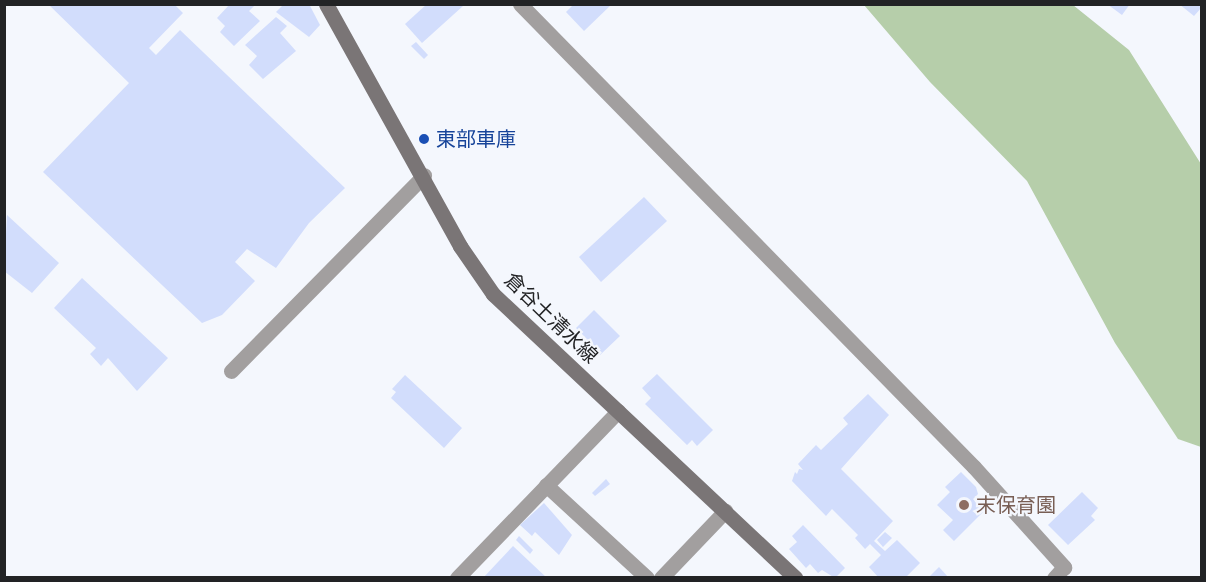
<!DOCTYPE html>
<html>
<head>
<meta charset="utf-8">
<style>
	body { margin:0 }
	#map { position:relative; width:1206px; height:582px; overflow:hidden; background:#f4f7fd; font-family:Cabin,"Noto Sans JP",sans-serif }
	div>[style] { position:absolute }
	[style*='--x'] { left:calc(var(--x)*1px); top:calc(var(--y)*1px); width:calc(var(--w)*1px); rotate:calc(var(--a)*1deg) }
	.forest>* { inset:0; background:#b6ceaa }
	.building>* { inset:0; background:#d2ddfc }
	.minor>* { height:15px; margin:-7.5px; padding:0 7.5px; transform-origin:7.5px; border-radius:7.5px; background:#a29f9f }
	.secondary>* { height:15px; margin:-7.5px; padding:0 7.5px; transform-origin:7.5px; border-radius:7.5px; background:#7a7576 }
	.dots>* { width:16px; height:16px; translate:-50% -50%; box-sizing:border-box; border:3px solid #f4f7fd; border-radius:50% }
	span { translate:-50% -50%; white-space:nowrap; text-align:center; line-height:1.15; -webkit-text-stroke:4.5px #f4f7fd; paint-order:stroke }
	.transit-label { font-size:20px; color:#164399 }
	.left { translate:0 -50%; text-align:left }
	.street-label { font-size:20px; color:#222325 }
	.education-label { font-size:20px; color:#785e54 }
	.frame { position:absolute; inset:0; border:6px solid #222325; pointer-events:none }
</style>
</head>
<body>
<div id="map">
	<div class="forest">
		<i style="clip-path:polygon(864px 5px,1073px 5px,1129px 50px,1201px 164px,1201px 447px,1178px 439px,1115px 343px,1027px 181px,930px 82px)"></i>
	</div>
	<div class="building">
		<i style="clip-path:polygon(48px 4px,174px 4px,183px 13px,149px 48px,156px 55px,180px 30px,345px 188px,309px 223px,276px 268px,247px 249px,235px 262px,255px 281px,222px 315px,202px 323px,43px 172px,129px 83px)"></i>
		<i style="clip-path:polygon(230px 4px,256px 4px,249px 11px,260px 21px,234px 46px,220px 32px,225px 26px,217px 18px)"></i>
		<i style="clip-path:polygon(284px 4px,309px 4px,320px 25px,309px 37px,276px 12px)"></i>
		<i style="clip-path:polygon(427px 4px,463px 6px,422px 43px,405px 24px)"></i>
		<i style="clip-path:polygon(574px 4px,612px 4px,584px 31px,566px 12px)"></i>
		<i style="clip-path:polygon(1107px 4px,1130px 4px,1122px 15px)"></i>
		<i style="clip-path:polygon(1179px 4px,1202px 4px,1202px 7px,1194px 16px)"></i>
		<i style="clip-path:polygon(276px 17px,287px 26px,280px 33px,296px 51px,263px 79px,249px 65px,257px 56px,245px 45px)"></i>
		<i style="clip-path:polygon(416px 42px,428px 55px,424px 59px,411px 46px)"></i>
		<i style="clip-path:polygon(644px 197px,667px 221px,601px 282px,579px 257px)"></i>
		<i style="clip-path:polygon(7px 215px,59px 263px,32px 293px,4px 271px)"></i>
		<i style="clip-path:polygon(82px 278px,168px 358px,137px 391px,108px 358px,101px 366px,90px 354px,96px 348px,54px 308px)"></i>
		<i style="clip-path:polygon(594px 310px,620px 336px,600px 355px,593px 349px,586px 356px,579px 348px,587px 339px,576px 328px)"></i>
		<i style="clip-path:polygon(657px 374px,713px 430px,697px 446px,692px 440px,687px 445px,645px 404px,651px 398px,642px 388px)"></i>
		<i style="clip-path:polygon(405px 375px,462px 428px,444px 448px,391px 398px,396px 392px,392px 389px)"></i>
		<i style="clip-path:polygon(868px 394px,889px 415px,841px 469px,893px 521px,874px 541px,885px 551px,897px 540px,920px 563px,905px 578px,879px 578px,869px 567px,881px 555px,870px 544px,865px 549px,855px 538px,858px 535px,832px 509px,826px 516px,792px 481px,795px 472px,797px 474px,799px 469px,803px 470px,798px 464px,816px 445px,821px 450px,848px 424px,843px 418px)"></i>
		<i style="clip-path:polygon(961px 472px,976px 487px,978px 494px,973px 499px,984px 511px,954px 541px,943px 530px,953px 520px,937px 505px,950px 492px,945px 487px)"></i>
		<i style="clip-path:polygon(606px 479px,610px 484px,595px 496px,592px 493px)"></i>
		<i style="clip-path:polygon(1082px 492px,1098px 508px,1091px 516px,1095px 520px,1068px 545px,1048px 525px)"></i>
		<i style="clip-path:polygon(544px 503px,572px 535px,559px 555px,535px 532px,532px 536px,520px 525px)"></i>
		<i style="clip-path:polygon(803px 525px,845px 568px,835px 578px,822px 570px,818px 573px,810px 564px,806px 568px,789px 549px,797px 542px,792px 536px)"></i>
		<i style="clip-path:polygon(885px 532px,892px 538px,883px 547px,877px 540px)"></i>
		<i style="clip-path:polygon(519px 536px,533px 550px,530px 554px,516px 540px)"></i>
		<i style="clip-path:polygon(513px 546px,547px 578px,483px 578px)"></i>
		<i style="clip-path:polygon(939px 567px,949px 578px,928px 578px)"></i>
	</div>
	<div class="minor">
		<i style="--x:520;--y:4;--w:648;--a:45.56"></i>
		<i style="--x:974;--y:467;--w:135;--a:48"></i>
		<i style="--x:1064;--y:567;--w:15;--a:132"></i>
		<i style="--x:231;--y:371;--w:275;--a:-45.4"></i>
		<i style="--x:546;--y:485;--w:137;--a:42.6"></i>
		<i style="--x:457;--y:578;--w:232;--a:-46"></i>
		<i style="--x:661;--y:578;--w:93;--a:-46.3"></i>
	</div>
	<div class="secondary">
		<i style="--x:326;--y:4;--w:277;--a:61"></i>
		<i style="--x:460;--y:246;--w:58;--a:55.5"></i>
		<i style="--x:493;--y:294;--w:415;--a:43.2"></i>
	</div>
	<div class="dots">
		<i style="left:424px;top:139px;background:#1a4fb4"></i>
		<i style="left:964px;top:505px;background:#8d6e63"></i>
	</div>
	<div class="transit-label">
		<span class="left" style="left:436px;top:139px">東部車庫</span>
	</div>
	<div class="street-label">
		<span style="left:551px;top:318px;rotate:44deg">倉谷土清水線</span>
	</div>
	<div class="education-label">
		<span class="left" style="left:976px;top:505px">末保育園</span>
	</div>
	<div class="frame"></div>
</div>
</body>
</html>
